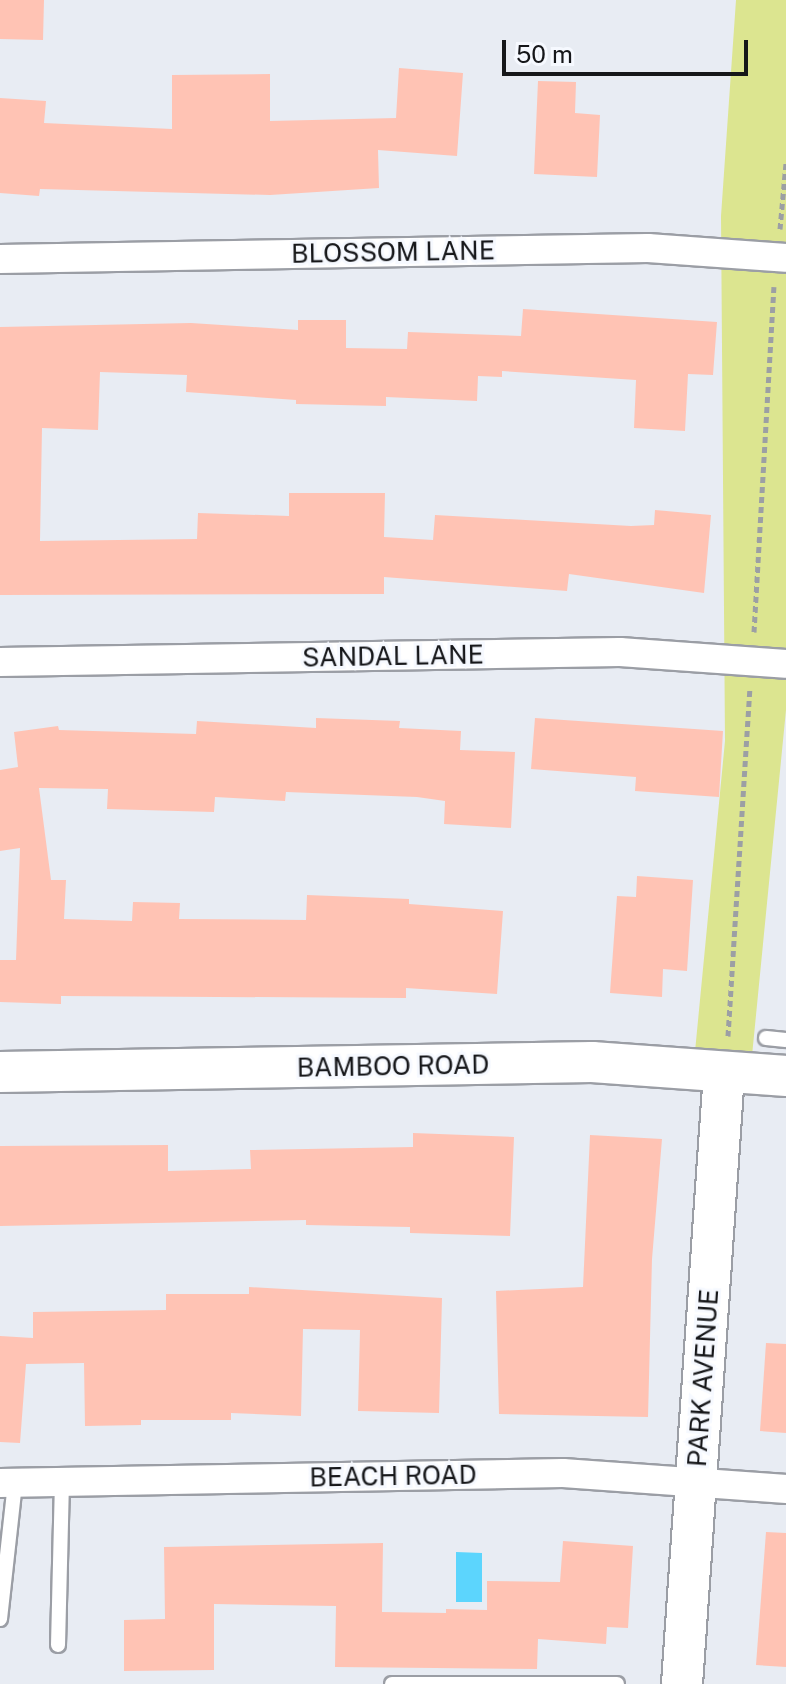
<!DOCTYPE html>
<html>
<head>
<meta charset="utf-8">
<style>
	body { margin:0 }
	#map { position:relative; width:786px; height:1684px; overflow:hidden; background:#e8ecf3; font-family:"Public Sans",sans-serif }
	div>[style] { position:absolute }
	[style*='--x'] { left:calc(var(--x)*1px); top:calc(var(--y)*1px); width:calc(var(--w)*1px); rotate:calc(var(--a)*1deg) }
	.green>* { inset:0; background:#dce590 }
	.water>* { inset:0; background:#5cd5fd }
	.building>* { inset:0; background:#ffc3b4 }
	.path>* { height:5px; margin-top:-2.5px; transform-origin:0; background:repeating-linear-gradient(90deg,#9c9fa4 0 6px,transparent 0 10px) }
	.roads { filter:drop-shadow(2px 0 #9b9ea5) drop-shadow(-2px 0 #9b9ea5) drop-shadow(0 2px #9b9ea5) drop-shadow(0 -2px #9b9ea5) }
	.lane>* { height:14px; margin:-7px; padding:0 7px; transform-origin:7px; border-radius:7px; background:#fff }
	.street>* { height:28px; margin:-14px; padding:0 14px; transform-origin:14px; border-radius:14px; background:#fff }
	.secondary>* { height:40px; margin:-20px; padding:0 20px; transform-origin:20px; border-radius:20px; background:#fff }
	span { translate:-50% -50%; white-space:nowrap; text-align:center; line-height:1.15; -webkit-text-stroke:6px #f6f9ff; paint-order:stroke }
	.street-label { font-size:26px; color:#16171a }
	.scale { position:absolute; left:502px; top:40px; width:246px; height:36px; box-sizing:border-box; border:4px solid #16171a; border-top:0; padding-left:10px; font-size:24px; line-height:28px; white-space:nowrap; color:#16171a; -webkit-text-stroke:6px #f6f9ff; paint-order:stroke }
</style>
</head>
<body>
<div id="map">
	<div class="green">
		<i style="clip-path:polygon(736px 0,786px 0,786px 710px,751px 1066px,694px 1062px,725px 741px,721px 216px)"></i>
	</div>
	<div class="water">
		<i style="clip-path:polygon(456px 1552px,482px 1553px,482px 1602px,456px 1602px)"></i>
	</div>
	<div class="building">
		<i style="clip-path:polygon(0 0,44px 0,43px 40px,0 39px)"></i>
		<i style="clip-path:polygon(399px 68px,463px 73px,457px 156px,378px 150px,379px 188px,270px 195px,40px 189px,39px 196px,0 193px,0 98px,46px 101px,44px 123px,172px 129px,172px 75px,270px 74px,270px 121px,396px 118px)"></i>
		<i style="clip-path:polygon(538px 81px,576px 82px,575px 113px,600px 115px,597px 177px,534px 174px)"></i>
		<i style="clip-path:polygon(523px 309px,717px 322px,713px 375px,688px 374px,685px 431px,634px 428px,636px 380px,502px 371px,502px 377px,478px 376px,477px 401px,386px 397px,386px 406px,296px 404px,296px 400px,186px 392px,187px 375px,100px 372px,98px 430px,42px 428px,40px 541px,197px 539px,198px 513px,289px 516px,289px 493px,385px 493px,384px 537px,433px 540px,435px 515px,631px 526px,654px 525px,655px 510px,711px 515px,704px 593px,569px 574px,567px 591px,384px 577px,384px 594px,0 595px,0 327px,191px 323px,298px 330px,298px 320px,346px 320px,346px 348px,407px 349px,408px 332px,521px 336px)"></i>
		<i style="clip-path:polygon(316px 718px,400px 721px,399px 728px,461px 731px,460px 750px,515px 752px,511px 828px,444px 824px,445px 801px,417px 797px,286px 792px,285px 801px,215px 797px,214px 812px,107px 809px,108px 789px,39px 788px,51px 880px,66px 880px,64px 919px,132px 921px,133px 902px,180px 903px,179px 919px,306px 920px,307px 895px,409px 899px,409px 904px,503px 911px,497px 994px,406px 988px,406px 998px,61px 996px,61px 1004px,0 1002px,0 960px,16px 960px,20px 848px,0 851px,0 770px,18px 767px,14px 732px,58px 726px,59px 730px,196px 734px,197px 721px,316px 728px)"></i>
		<i style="clip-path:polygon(535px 718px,723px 731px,719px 797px,635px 791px,636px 777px,531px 769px)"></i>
		<i style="clip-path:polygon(637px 876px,693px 880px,687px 971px,663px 969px,662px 997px,610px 993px,617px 896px,636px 897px)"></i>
		<i style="clip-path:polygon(413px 1133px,514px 1137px,510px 1236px,410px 1233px,410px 1227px,306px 1225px,306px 1220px,0 1226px,0 1146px,168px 1145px,168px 1171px,251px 1169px,250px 1150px,413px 1147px)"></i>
		<i style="clip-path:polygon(590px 1135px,662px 1139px,652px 1259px,648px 1417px,499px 1414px,496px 1291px,583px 1287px)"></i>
		<i style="clip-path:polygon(249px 1287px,442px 1298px,439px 1413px,358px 1411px,360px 1330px,303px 1329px,301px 1416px,231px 1413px,231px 1420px,141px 1420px,141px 1425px,85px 1426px,84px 1363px,26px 1364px,20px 1443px,0 1442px,0 1336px,33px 1338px,33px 1312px,166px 1310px,166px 1294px,249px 1294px)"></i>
		<i style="clip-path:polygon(766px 1343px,786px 1344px,786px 1433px,760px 1431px)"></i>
		<i style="clip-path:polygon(766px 1532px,786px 1533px,786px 1667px,756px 1665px)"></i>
		<i style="clip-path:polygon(563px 1541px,633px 1546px,628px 1628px,607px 1627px,606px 1644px,538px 1639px,537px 1669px,335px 1667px,336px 1606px,214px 1604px,214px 1670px,124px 1671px,124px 1620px,165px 1619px,164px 1547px,383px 1543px,382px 1612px,446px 1613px,446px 1609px,487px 1610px,487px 1581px,560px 1582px)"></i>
	</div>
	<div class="path">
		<i style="--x:780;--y:229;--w:66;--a:-84.8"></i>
		<i style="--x:754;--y:632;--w:346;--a:-86.7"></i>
		<i style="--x:728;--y:1036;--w:347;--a:-86.4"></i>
	</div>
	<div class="roads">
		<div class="lane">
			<i style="--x:766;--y:1038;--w:20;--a:6"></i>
			<i style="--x:0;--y:1619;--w:137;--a:-83.7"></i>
			<i style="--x:58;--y:1645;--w:163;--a:-88.6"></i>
			<i style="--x:392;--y:1684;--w:225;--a:0"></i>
		</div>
		<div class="street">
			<i style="--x:0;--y:259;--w:648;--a:-0.97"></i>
			<i style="--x:648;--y:248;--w:138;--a:4.1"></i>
			<i style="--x:0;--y:662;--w:620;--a:-0.92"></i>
			<i style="--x:620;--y:652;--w:166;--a:4.1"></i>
			<i style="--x:0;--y:1483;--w:563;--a:-1.02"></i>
			<i style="--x:563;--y:1473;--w:224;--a:4.1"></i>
		</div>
		<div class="secondary">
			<i style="--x:0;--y:1072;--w:592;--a:-0.97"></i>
			<i style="--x:592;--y:1062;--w:195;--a:4.1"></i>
			<i style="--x:682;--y:1684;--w:613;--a:-86.07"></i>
		</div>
	</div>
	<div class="street-label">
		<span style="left:393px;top:252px;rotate:-1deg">BLOSSOM LANE</span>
		<span style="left:393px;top:656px;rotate:-1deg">SANDAL LANE</span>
		<span style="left:393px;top:1066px;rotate:-1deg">BAMBOO ROAD</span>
		<span style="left:703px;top:1378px;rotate:-86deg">PARK AVENUE</span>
		<span style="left:393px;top:1476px;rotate:-1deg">BEACH ROAD</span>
	</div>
	<div class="scale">50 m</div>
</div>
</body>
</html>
